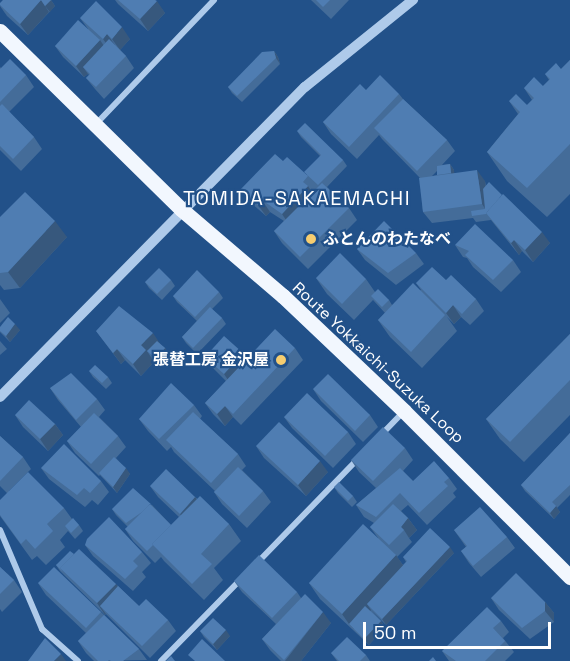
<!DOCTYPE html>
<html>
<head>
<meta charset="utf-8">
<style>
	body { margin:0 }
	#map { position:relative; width:570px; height:661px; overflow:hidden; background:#225189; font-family:"Space Grotesk","Noto Sans JP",sans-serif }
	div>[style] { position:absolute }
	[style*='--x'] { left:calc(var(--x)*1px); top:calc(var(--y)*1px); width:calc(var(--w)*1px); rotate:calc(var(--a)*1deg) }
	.minor>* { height:6px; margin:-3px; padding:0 3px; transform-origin:3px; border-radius:3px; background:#aecaea }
	.tertiary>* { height:10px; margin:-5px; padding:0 5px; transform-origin:5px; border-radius:5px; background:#aecaea }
	.primary>* { height:15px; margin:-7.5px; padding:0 7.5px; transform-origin:7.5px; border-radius:7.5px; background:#f2f7fe }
	.wall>* { inset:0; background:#446c99 }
	.shaded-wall>* { inset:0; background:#37587d }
	.building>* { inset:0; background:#4f7db2 }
	.dots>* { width:16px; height:16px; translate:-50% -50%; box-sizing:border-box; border:3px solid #225189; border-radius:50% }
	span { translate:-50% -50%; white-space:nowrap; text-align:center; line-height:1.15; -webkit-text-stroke:4.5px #225189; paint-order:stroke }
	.poi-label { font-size:16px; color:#fff; font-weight:700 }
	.left { translate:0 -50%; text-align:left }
	.right { translate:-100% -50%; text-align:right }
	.street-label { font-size:16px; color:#fff }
	.quarter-label { font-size:20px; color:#fff; letter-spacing:1.5px }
	.scale { position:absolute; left:363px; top:622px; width:188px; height:27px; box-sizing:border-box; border:3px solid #fff; border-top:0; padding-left:8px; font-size:18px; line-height:21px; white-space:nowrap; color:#fff; -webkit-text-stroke:4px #225189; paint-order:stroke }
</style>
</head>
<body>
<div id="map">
	<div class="minor">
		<i style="--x:96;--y:124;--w:171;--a:-46.4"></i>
		<i style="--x:381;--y:435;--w:32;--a:-46"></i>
		<i style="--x:0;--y:530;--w:108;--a:67"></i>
		<i style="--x:42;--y:629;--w:48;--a:41.6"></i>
		<i style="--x:258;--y:562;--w:142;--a:-45.9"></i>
		<i style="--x:161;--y:661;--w:116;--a:-45.7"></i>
	</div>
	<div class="tertiary">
		<i style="--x:0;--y:397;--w:435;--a:-45.5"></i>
		<i style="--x:305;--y:87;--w:139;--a:-38.9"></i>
	</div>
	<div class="primary">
		<i style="--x:0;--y:31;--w:254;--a:44.5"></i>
		<i style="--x:181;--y:209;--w:134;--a:40.5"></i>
		<i style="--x:283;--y:296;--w:167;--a:43.5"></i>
		<i style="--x:404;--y:411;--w:235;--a:45"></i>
	</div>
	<div class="wall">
		<i style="clip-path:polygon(3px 0,51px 0,55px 6px,28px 35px,7px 16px,0 6px)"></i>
		<i style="clip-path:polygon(115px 0,155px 0,165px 13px,148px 31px,118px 4px)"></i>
		<i style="clip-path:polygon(311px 0,349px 0,331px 19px)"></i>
		<i style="clip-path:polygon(80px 18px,130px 39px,120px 50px,126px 56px,134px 68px,104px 99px,95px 89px,86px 78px,89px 75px,88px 74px,84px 77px,63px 57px,55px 46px,88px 29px)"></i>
		<i style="clip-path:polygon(274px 51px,278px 57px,280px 64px,242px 102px,232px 93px,228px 87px)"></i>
		<i style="clip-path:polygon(570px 60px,570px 194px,547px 217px,507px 181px,487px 152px,518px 114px,509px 101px,527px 105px,532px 100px,524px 88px,543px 86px,549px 80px,545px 74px,561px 69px)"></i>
		<i style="clip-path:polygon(0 67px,1px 68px,26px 75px,34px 87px,9px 112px,34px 137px,42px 149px,21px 171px,0 150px)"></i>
		<i style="clip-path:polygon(evenodd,366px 90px,399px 94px,403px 99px,447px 140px,455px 151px,442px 165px,450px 164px,454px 170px,454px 173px,485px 181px,486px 186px,550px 243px,533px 262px,522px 251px,519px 255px,491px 220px,476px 222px,473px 218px,432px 223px,423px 212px,420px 178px,382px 139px,379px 135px,357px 159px,331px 134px,323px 122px,366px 90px,437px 171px,437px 175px,432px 176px,437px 171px)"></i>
		<i style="clip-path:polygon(297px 131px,343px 160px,347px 166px,327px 187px,349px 208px,357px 220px,308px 269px,282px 243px,274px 231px,284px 221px,270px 212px,266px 216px,249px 201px,241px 189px,283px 161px,307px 175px,320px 156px,301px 137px)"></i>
		<i style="clip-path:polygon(0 217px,67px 237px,20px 288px,4px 290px,0 285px)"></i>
		<i style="clip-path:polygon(455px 245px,513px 260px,521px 272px,501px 292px,473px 267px,467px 258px,463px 257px)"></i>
		<i style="clip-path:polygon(357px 249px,416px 253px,424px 264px,396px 285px,365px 260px)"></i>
		<i style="clip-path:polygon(316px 278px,366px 279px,375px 292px,389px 300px,392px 305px,421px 290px,416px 283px,446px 280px,476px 299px,484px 311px,470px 325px,461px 317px,454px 324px,447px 317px,457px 331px,422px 368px,390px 337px,378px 320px,385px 313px,373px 300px,354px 320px,327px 294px)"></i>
		<i style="clip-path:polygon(171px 280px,175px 286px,162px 300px,149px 288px,145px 282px)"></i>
		<i style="clip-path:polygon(219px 292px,223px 298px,212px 309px,222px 318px,226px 324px,197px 354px,186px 343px,182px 337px,197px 321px,177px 302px,173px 296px)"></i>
		<i style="clip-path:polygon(0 299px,10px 313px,0 323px)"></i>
		<i style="clip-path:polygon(0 327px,20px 330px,10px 342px,0 332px)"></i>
		<i style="clip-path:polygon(96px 331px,160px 344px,165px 348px,169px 354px,160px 365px,151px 356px,154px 362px,141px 376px,125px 360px,121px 364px)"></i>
		<i style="clip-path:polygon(570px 334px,570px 415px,524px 462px,500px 439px,486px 419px)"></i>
		<i style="clip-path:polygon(0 341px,7px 349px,0 355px)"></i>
		<i style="clip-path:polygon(295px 348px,303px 360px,241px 425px,233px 417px,225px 426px,213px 414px,205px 403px,226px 381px,213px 368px,205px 357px,247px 359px)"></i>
		<i style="clip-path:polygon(89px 371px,108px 377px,112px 383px,106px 389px,93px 377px)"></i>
		<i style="clip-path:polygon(50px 388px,97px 399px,105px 410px,99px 417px,118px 436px,126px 447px,116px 458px,130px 474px,117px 493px,100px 475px,99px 476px,75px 453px,67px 441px,81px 427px,58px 400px)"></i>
		<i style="clip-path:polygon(313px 389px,370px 415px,378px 427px,363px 442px,321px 401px)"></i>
		<i style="clip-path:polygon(194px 405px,202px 416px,200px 419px,238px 454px,246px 466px,242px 470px,263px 491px,271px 502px,247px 528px,222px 504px,214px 492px,215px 491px,174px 452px,171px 447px,167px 451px,148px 431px,139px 419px)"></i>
		<i style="clip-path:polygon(15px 415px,55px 424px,63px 435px,48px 451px,23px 427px)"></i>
		<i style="clip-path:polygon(284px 417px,348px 432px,356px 444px,333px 468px,292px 428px)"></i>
		<i style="clip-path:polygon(570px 433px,570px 495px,557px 508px,560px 512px,554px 519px,525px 491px,521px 485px)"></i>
		<i style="clip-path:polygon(0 436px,23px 457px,31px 469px,9px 491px,64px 508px,72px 519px,79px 525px,83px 531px,75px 539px,68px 531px,60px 540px,65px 547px,46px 565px,37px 556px,32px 560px,0 516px,7px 493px,0 486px)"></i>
		<i style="clip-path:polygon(256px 446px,328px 472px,306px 496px,264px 458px)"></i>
		<i style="clip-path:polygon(405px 448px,413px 460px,403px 471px,413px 481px,449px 478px,457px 489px,453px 493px,456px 497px,427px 525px,408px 505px,401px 511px,408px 518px,417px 530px,409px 538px,412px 542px,397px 557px,403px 565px,406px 562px,403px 557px,454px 553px,386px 625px,371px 610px,381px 621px,385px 627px,369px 645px,320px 599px,309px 583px,378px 538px,370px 527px,374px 523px,364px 517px,356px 505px,376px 488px,359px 472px,351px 460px)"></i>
		<i style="clip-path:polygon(41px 468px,101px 481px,109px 492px,98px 505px,92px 500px,85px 507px,49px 479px)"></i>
		<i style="clip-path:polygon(150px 486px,195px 497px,229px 524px,241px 541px,214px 568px,223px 580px,204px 600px,164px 561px,161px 557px,155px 563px,133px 541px,125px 529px,128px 527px,116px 515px,112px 509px,152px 505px,171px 525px,179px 517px,158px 497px)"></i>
		<i style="clip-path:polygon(334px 487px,353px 496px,357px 502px,352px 507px,338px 493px)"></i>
		<i style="clip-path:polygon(454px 530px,507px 537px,515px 548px,481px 577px,469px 563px,461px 551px,466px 547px)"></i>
		<i style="clip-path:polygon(85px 545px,142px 552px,151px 563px,142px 572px,146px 577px,133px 591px,93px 556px)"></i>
		<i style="clip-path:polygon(74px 554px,118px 586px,139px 606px,168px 620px,176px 631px,150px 658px,106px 614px,105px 615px,60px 571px,56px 565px)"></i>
		<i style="clip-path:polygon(0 567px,14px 580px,22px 592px,2px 612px,0 609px)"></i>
		<i style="clip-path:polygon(234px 581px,297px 592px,301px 598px,331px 623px,301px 661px,281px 661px,270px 650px,262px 639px,276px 624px,242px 592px)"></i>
		<i style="clip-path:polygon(38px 583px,101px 612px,139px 649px,147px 660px,94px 661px,86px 653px,78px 641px,86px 633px,46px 595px)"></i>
		<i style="clip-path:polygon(491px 598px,545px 602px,554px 613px,554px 622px,530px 639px,499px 610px)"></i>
		<i style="clip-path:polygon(501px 621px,509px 632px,503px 638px,514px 652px,505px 661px,449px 661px,442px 651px)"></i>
		<i style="clip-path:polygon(200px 631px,230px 636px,217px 650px,204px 637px)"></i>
		<i style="clip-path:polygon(331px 653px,366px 655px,370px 661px,337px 661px)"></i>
	</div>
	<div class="shaded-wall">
		<i style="clip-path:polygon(41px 0,49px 12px,28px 35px,20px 24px)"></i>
		<i style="clip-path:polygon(51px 0,55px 6px,50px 12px,45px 6px)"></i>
		<i style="clip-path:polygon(157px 1px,165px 13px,148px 31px,140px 19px)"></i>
		<i style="clip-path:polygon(122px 27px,130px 39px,120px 50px,112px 39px)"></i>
		<i style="clip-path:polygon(107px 34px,115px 45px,111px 50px,103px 39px)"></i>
		<i style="clip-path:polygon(100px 40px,108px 52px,83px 67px,88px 74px,84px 77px,76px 66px)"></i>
		<i style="clip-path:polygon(274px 51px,278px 57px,280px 64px,276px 58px)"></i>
		<i style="clip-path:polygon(450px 164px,454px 170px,456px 185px,452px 179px)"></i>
		<i style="clip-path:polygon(477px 170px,485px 181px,489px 211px,488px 213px,482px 204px)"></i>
		<i style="clip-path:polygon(308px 186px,316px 198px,290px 226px,282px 214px)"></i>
		<i style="clip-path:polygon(262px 200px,270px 212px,266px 216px,258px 205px)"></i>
		<i style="clip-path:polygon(55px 221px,67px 237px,20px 288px,8px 272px)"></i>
		<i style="clip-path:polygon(542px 232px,550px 243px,533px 262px,525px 250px)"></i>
		<i style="clip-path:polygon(514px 240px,522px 251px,519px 255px,511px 243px)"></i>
		<i style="clip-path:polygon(453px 305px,461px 317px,454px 324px,446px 313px)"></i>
		<i style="clip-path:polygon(15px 324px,20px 330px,10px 342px,6px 336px)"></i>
		<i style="clip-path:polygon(153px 333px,161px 345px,147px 351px,154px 362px,141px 376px,133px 364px,141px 345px)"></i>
		<i style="clip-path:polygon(165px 348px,169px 354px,160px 365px,156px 359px)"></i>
		<i style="clip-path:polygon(117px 349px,125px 360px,121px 364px,113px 353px)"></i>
		<i style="clip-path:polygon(243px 353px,251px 365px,232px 386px,224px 374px)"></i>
		<i style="clip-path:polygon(225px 406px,233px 417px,225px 426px,217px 414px)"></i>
		<i style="clip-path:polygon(55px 424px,63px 435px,48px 451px,40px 439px)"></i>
		<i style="clip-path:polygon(320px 461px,328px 472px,306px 496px,298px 485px)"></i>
		<i style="clip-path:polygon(126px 468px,130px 474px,117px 493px,113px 487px)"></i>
		<i style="clip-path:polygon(195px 497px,204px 509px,188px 525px,180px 514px)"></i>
		<i style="clip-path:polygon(556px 506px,560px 512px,554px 519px,550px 513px)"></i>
		<i style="clip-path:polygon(408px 518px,417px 530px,409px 538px,404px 530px,401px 527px)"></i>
		<i style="clip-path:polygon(450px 547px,454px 553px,386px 625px,382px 619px)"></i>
		<i style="clip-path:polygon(396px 555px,407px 571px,367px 604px,371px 610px,354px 629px,349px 624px,342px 614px)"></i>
		<i style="clip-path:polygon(116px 584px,124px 595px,100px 606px,106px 614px,105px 615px,97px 603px)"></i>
		<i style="clip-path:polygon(545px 602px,554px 613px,554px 622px,545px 611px)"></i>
		<i style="clip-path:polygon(323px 612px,331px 623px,301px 661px,285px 661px)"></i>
		<i style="clip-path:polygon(381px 621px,385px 627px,369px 645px,364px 639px)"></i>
		<i style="clip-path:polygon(226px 630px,230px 636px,217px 650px,213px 644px)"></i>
		<i style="clip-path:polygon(61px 654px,66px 661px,54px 661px)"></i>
	</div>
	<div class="building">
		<i style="clip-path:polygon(3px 0,41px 0,20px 24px,0 5px,0 3px)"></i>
		<i style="clip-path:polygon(41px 0,51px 0,45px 6px)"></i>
		<i style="clip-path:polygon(118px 0,155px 0,157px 1px,140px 19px)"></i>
		<i style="clip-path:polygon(316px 0,330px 0,323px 7px)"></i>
		<i style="clip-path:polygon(96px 1px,122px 27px,112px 39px,107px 34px,103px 39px,80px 18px)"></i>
		<i style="clip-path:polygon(78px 20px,100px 40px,76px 66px,55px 46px)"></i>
		<i style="clip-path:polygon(109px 39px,126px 56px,96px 87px,86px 78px,90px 74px,83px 67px)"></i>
		<i style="clip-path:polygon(274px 51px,276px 58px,237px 96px,228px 87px,262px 52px)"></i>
		<i style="clip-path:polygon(10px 59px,26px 75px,0 102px,0 69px)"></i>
		<i style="clip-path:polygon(570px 60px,570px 144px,527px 188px,487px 152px,520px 112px,509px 101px,516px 94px,527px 105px,534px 98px,524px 88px,534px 77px,543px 86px,550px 79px,545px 74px,556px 63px,561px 69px)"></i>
		<i style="clip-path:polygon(380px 75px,399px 94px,349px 147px,323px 122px,360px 84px,366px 90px)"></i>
		<i style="clip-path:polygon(403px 99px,447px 140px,417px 171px,374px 128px)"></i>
		<i style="clip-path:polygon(2px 104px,34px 137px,13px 159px,0 146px,0 106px)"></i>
		<i style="clip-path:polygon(305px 123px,343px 160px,318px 185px,304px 172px,321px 155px,297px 131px)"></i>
		<i style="clip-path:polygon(275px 154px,283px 161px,287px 157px,308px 176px,303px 182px,308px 186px,282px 214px,262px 200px,258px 205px,241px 189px)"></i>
		<i style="clip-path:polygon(450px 164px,451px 173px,437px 175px,437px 166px)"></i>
		<i style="clip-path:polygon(477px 170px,482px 204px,423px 212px,419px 178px)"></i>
		<i style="clip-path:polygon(489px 182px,502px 195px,486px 213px,486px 214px,472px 216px,471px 211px,485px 209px,483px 189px)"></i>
		<i style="clip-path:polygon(322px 183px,349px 208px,300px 257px,274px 231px)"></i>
		<i style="clip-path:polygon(25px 192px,55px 221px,8px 272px,0 273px,0 217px)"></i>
		<i style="clip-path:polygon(503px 194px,542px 232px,525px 250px,514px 240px,511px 243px,486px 213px)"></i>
		<i style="clip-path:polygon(384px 221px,416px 253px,388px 273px,357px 249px)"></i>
		<i style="clip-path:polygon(475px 224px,513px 260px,493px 280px,465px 255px,469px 251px,455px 245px)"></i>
		<i style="clip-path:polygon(340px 253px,366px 279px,342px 304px,316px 278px)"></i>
		<i style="clip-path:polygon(432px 267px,446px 280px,451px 275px,476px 299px,462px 314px,453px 305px,446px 313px,416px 283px)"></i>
		<i style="clip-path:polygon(159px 268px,171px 280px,157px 294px,145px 282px)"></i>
		<i style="clip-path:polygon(197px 270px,219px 292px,195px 317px,173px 296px)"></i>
		<i style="clip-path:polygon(413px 283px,445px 315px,411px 352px,378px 320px)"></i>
		<i style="clip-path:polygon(378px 289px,389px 300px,382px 307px,371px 296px)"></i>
		<i style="clip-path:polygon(119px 306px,153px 333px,141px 345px,146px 350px,133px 364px,117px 349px,113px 353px,96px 331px)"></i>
		<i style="clip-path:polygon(210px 307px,222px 318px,193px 348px,182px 337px)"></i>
		<i style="clip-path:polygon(8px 317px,15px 324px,6px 336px,0 331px,0 327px)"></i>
		<i style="clip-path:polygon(275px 329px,295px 348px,233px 414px,225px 406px,217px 414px,205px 403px)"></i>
		<i style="clip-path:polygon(570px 334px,570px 380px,510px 442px,486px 419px)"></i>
		<i style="clip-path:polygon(224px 336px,243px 353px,224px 374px,205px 357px)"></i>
		<i style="clip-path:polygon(157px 341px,165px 348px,156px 359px,147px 351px)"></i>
		<i style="clip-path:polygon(95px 365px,108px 377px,102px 383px,89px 371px)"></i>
		<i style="clip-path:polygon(71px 373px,97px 399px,76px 420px,50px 388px)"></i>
		<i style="clip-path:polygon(328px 374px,370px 415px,355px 431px,313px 389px)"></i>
		<i style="clip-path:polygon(171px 383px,194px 405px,159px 439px,139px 419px)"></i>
		<i style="clip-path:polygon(307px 393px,348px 432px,325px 456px,284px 417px)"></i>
		<i style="clip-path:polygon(29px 400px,55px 424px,40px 439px,15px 415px)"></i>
		<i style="clip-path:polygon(193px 412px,238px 454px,211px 483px,166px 440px)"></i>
		<i style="clip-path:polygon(94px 413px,118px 436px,91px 464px,67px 441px)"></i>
		<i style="clip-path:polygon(279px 422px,320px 461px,298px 485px,256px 446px)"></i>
		<i style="clip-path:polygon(383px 427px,405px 448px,373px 481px,351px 460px)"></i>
		<i style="clip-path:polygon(570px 433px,570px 485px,552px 502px,556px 506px,550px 513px,521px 485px)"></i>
		<i style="clip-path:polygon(0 436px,23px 457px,0 481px)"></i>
		<i style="clip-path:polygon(64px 444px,101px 481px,90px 493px,84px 488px,77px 495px,41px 468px)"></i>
		<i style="clip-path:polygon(114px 457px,126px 468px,113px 487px,99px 473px)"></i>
		<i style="clip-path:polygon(434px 461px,449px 478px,444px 482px,448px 486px,419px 513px,400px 493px,376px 517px,356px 505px,400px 468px,413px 481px)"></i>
		<i style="clip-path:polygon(238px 467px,263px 491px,239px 516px,214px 492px)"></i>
		<i style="clip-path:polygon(166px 469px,195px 497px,180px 514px,150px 486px)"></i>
		<i style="clip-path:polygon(28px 472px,64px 508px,47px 524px,53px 531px,35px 549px,26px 539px,21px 544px,0 515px,0 500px)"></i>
		<i style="clip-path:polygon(339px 482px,353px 496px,348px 501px,334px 487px)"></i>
		<i style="clip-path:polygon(133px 488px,152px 505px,150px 504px,142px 512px,126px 523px,112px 509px)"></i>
		<i style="clip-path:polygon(200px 496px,229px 524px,201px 554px,212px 564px,192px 584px,152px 544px)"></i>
		<i style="clip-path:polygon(150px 504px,171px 525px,152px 544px,153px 545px,147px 551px,125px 529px)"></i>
		<i style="clip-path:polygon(393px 504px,408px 518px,401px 527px,404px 530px,389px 545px,370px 527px)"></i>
		<i style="clip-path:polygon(480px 507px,507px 537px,473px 566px,461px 551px,467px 546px,454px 530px)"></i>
		<i style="clip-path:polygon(109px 517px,142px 552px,133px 561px,138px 566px,125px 579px,85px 545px,87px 539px)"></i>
		<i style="clip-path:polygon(73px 518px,79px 525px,71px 533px,65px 526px)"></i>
		<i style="clip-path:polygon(363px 524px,396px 555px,342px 614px,309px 583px)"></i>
		<i style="clip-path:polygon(430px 528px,450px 547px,382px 619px,367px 604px,407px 561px,403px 557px)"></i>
		<i style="clip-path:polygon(79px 549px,116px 584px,97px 603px,60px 568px)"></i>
		<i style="clip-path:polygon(70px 551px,74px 554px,60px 568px,63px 572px,56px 565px)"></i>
		<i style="clip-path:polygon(259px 555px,297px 592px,272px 618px,234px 581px)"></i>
		<i style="clip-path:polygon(0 567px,14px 580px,0 594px)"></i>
		<i style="clip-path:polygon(54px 567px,101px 612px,86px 628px,38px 583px)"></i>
		<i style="clip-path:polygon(516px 573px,545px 602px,545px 611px,522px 628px,491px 598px)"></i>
		<i style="clip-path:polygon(118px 586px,139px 606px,146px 599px,168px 620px,142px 646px,100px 606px)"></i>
		<i style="clip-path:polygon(305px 594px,323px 612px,284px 660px,262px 639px)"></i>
		<i style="clip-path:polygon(365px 606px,381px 621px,364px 639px,349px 624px)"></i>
		<i style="clip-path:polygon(487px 607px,501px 621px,493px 628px,505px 641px,485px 661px,456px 661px,442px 651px)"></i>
		<i style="clip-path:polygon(104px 615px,139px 649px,123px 661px,111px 661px,109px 660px,108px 661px,98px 661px,78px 641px)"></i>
		<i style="clip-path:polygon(213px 618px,226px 630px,213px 644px,200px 631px)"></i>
		<i style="clip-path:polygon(347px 637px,366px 655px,360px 661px,339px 661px,331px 653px)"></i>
		<i style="clip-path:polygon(45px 638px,61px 654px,54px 661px,28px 661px)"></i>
		<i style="clip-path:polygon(202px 639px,225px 661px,195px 661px,188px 655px)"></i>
		<i style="clip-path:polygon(171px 656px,175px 661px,166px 661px)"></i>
		<i style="clip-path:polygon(433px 657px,436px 661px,429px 661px)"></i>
	</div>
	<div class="dots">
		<i style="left:311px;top:239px;background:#f6cd70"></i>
		<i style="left:281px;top:360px;background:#f6cd70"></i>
	</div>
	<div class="poi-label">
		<span class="left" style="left:323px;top:239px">ふとんのわたなべ</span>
		<span class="right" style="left:269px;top:360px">張替工房 金沢屋</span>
	</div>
	<div class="street-label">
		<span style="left:378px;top:363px;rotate:43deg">Route Yokkaichi-Suzuka Loop</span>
	</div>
	<div class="quarter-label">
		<span style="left:297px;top:198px">TOMIDA-SAKAEMACHI</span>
	</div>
	<div class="scale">50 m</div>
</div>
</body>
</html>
